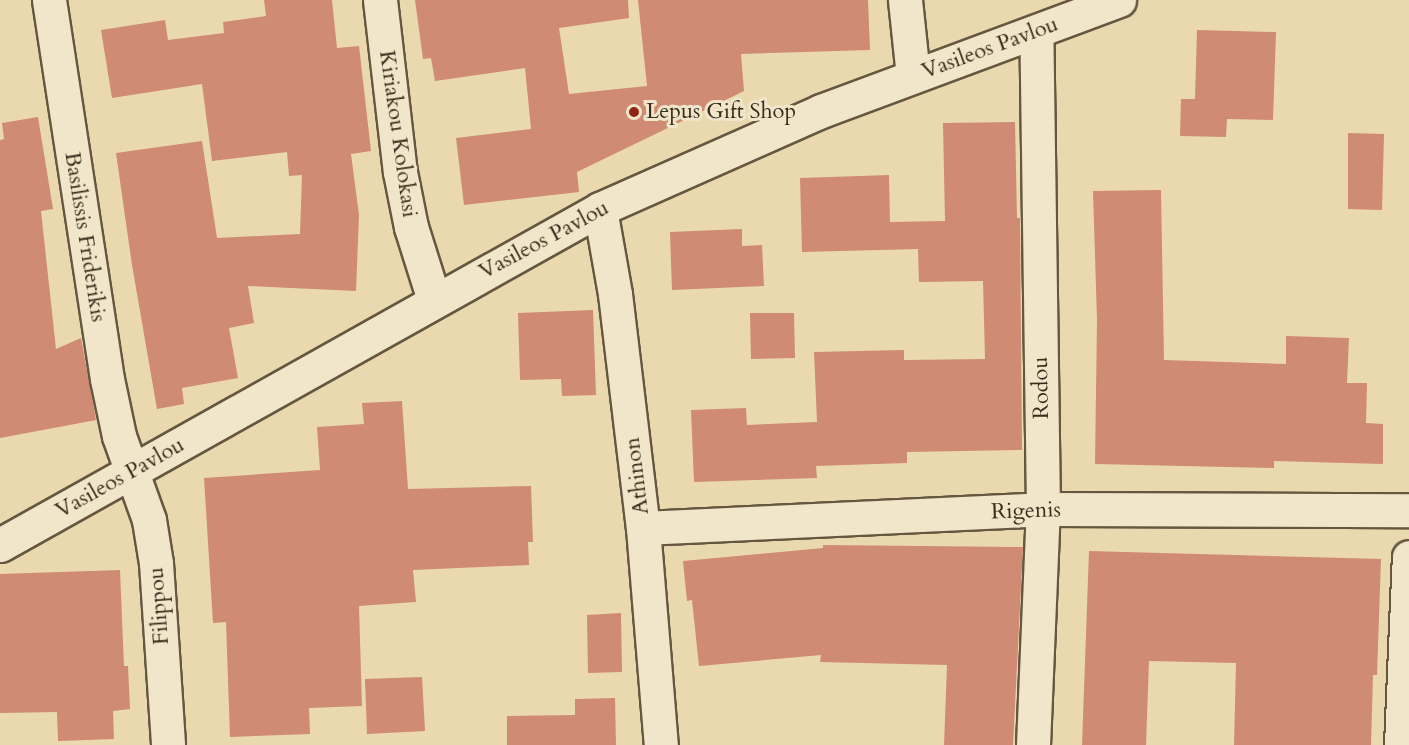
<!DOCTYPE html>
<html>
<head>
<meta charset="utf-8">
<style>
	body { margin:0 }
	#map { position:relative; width:1409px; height:745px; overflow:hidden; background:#ead9ae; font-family:Cardo,serif }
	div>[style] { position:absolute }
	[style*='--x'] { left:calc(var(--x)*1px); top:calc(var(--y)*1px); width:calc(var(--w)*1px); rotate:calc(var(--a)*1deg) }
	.building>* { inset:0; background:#cf8b73 }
	.roads { filter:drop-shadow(2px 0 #655740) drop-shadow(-2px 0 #655740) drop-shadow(0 2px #655740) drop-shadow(0 -2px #655740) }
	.minor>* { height:33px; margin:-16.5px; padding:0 16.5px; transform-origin:16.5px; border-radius:16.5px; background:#f1e6ca }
	.dots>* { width:16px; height:16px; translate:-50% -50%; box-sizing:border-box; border:3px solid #f1e6ca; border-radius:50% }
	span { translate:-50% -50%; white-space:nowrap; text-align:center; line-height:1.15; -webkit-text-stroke:6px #f1e6ca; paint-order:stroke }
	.street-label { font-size:22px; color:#392c1c }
	.poi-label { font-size:22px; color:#392c1c }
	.left { translate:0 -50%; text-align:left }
</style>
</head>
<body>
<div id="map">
	<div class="building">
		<i style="clip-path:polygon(264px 0,332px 0,337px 48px,359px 46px,371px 151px,351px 154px,359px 215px,356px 291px,248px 286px,254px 323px,229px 328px,238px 378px,182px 388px,184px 404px,157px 409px,132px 265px,116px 153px,202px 141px,217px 238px,300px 234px,302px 175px,289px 176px,287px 152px,212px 161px,202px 84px,112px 98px,101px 30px,165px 20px,168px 40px,224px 33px,223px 22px,266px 16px)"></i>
		<i style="clip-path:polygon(415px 0,628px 0,629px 18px,559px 28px,569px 94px,647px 86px,638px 0,868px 0,870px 50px,741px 54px,744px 91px,577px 172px,579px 192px,464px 205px,456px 138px,531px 129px,525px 68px,435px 81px,431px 58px,423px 59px)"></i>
		<i style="clip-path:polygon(1197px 30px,1276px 32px,1273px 120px,1227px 119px,1226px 137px,1180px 136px,1181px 99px,1195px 99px)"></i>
		<i style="clip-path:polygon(38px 117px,53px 209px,41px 211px,56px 349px,81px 338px,96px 420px,0 438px,0 140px,4px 139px,2px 123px)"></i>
		<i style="clip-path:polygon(1015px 122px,1017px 218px,1020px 218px,1022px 450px,907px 452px,907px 463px,816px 466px,817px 478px,694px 482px,691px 410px,746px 408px,747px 425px,817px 422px,814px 352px,904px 350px,904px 360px,985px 359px,983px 281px,919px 282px,918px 249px,802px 252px,800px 178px,889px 175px,890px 222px,945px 221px,943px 123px)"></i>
		<i style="clip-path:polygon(1348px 133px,1384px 134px,1382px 210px,1348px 209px)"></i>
		<i style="clip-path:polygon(1161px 190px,1164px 360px,1286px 364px,1286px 336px,1349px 338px,1347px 383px,1367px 383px,1366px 423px,1383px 424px,1383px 464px,1274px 461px,1274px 468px,1095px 464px,1097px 320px,1093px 191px)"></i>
		<i style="clip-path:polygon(742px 229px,742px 246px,762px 245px,764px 286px,672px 290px,670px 232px)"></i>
		<i style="clip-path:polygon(593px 310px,596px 395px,562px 396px,561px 379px,520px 380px,518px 313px)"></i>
		<i style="clip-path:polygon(750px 313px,794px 313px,795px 358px,751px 359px)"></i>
		<i style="clip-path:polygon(402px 401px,408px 489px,531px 486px,533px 542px,528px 542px,529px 565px,413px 570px,416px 602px,359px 606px,362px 706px,309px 708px,310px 734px,230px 737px,226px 622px,213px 623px,204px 478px,320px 470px,317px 427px,364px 424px,362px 403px)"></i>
		<i style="clip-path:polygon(823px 545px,1023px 547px,1013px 745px,944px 745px,947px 665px,820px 662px,821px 655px,699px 666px,692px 600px,687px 601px,683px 561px,823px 548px)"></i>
		<i style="clip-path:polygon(1089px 551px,1381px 559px,1377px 675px,1373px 675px,1371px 745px,1234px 745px,1236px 663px,1149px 661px,1146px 745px,1082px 745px)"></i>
		<i style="clip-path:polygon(120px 570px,124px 666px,128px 666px,130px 709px,113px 711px,114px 739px,58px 741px,57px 712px,0 713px,0 574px)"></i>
		<i style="clip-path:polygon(621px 613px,622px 672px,588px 673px,587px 615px)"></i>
		<i style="clip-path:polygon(422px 677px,425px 731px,367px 734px,365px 679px)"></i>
		<i style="clip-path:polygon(615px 698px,616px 745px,507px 745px,507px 716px,575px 715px,575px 699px)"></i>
	</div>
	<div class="roads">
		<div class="minor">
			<i style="--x:49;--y:0;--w:383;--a:81.3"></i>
			<i style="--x:107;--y:379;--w:58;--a:78.1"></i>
			<i style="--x:119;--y:436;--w:89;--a:70.3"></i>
			<i style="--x:149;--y:520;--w:44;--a:80.8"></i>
			<i style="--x:156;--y:563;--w:182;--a:86.2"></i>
			<i style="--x:380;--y:0;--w:173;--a:83.4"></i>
			<i style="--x:400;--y:172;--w:56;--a:78.7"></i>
			<i style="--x:411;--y:227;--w:77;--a:72.5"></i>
			<i style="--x:905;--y:0;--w:76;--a:84"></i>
			<i style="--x:600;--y:209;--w:86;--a:80"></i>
			<i style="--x:615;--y:294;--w:236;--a:83.2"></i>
			<i style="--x:643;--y:528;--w:218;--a:85.3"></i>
			<i style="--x:643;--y:528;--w:400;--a:-2.7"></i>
			<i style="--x:1043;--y:509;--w:366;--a:0.2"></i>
			<i style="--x:0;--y:545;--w:688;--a:-29.25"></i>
			<i style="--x:600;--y:209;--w:242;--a:-23.9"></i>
			<i style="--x:821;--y:111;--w:318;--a:-20.4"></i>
			<i style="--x:1033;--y:745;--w:236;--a:-87.6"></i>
			<i style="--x:1043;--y:509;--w:477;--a:-90.8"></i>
			<i style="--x:1401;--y:745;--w:188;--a:-87.6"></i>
		</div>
	</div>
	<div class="dots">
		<i style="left:634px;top:112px;background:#8f2418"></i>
	</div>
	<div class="street-label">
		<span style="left:990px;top:48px;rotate:-20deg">Vasileos Pavlou</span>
		<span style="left:398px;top:134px;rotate:82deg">Kiriakou Kolokasi</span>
		<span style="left:85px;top:237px;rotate:81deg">Basilissis Friderikis</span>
		<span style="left:544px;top:240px;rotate:-28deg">Vasileos Pavlou</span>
		<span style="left:1041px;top:388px;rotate:-91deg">Rodou</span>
		<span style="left:637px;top:476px;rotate:-97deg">Athinon</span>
		<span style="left:120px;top:478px;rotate:-29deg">Vasileos Pavlou</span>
		<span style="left:1026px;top:511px;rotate:-2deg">Rigenis</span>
		<span style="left:159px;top:606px;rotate:-94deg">Filippou</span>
	</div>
	<div class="poi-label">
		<span class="left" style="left:646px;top:112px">Lepus Gift Shop</span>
	</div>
</div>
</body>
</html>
